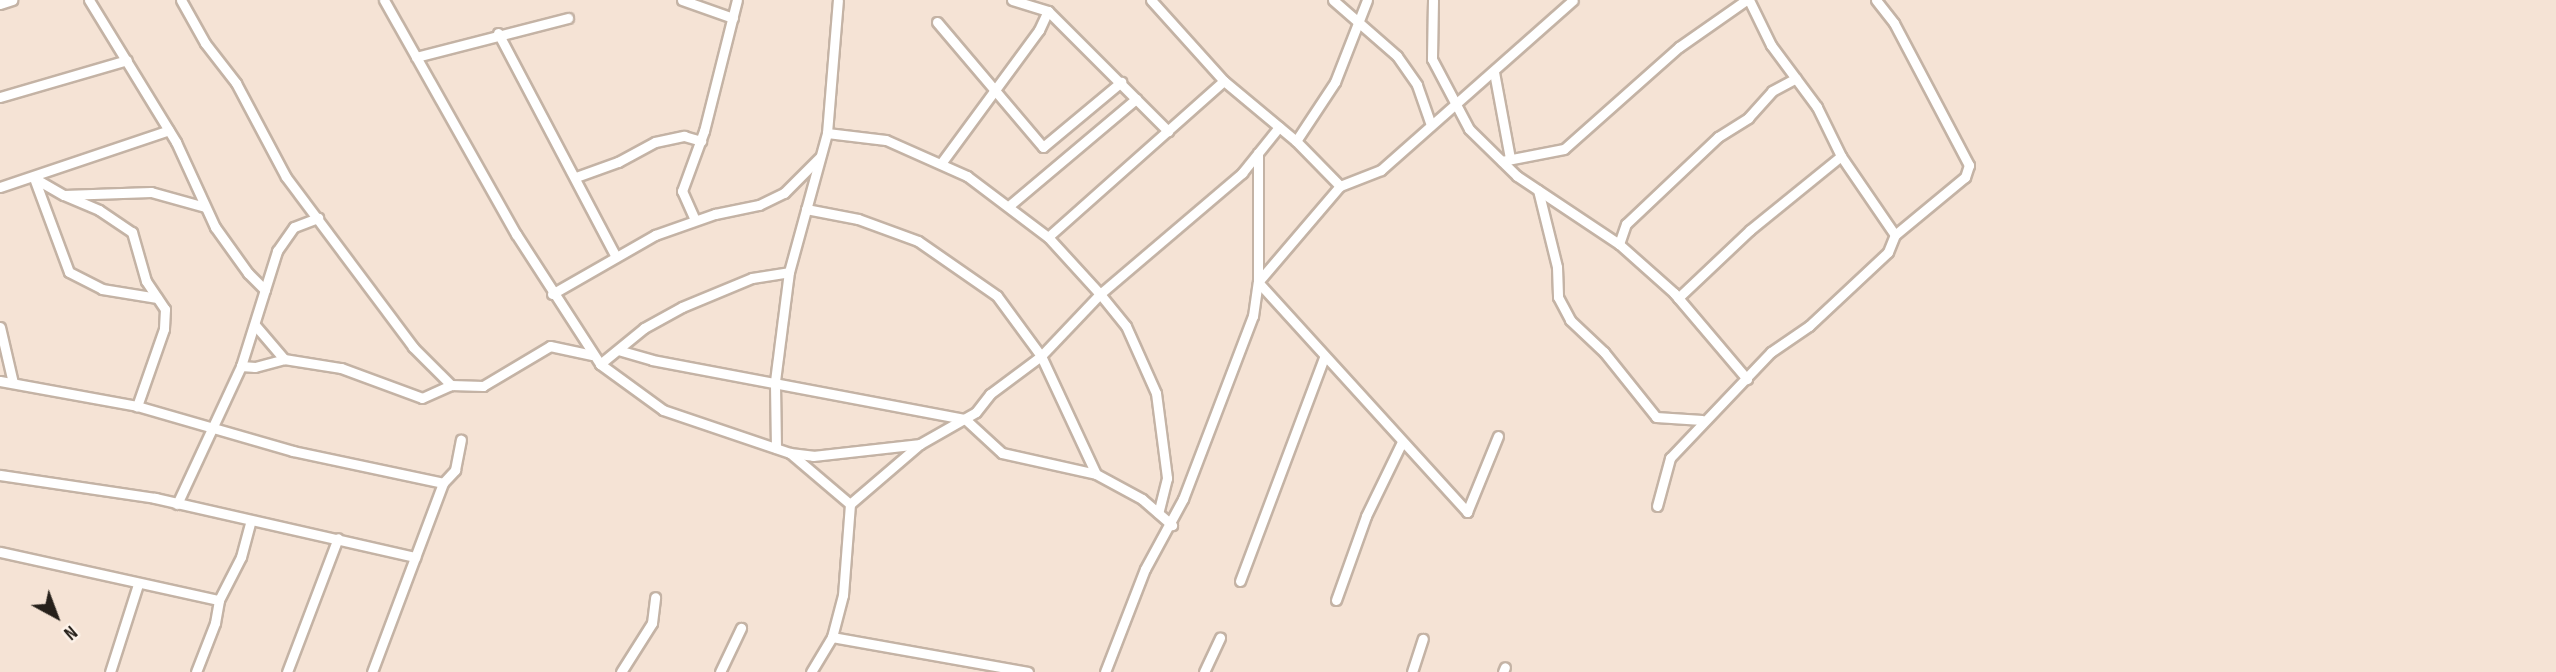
<!DOCTYPE html>
<html>
<head>
<meta charset="utf-8">
<style>
	body { margin:0 }
	#map { position:relative; width:2556px; height:672px; overflow:hidden; background:#f5e3d5; font-family:"Sofia Sans Condensed",sans-serif }
	div>[style] { position:absolute }
	[style*='--x'] { left:calc(var(--x)*1px); top:calc(var(--y)*1px); width:calc(var(--w)*1px); rotate:calc(var(--a)*1deg) }
	.roads { filter:drop-shadow(2px 0 #c4b3a5) drop-shadow(-2px 0 #c4b3a5) drop-shadow(0 2px #c4b3a5) drop-shadow(0 -2px #c4b3a5) }
	.minor>* { height:9px; margin:-4.5px; padding:0 4.5px; transform-origin:4.5px; border-radius:4.5px; background:#fff }
	span { translate:-50% -50%; white-space:nowrap; text-align:center; line-height:1.15; -webkit-text-stroke:5px #fdf2e9; paint-order:stroke }
	.north { position:absolute; left:21px; top:581px; width:70px; height:70px; -webkit-text-stroke:5px #fdf2e9; paint-order:stroke; rotate:139deg; font-size:19px; font-weight:700; line-height:28px; text-align:center; color:#26201a }
	.north::after { content:''; display:block; margin:auto; width:24px; height:32px; background:#26201a; clip-path:polygon(50% 0,100% 100%,50% 72%,0 100%) }
</style>
</head>
<body>
<div id="map">
	<div class="roads">
		<div class="minor">
			<i style="--x:89;--y:0;--w:167;--a:58.5"></i>
			<i style="--x:176;--y:142;--w:94;--a:65.4"></i>
			<i style="--x:215;--y:227;--w:57;--a:54.3"></i>
			<i style="--x:248;--y:273;--w:24;--a:45"></i>
			<i style="--x:181;--y:0;--w:49;--a:60.8"></i>
			<i style="--x:205;--y:43;--w:51;--a:52.2"></i>
			<i style="--x:236;--y:83;--w:106;--a:62"></i>
			<i style="--x:286;--y:177;--w:212;--a:53.2"></i>
			<i style="--x:413;--y:347;--w:54;--a:45"></i>
			<i style="--x:384;--y:0;--w:269;--a:60.6"></i>
			<i style="--x:516;--y:234;--w:155;--a:57.1"></i>
			<i style="--x:600;--y:364;--w:78;--a:36.1"></i>
			<i style="--x:663;--y:410;--w:134;--a:18.7"></i>
			<i style="--x:790;--y:453;--w:23;--a:7"></i>
			<i style="--x:813;--y:456;--w:108;--a:-6.4"></i>
			<i style="--x:682;--y:0;--w:54;--a:19.4"></i>
			<i style="--x:1012;--y:0;--w:38;--a:17"></i>
			<i style="--x:1048;--y:11;--w:170;--a:45"></i>
			<i style="--x:1151;--y:0;--w:109;--a:48"></i>
			<i style="--x:1224;--y:81;--w:94;--a:39.8"></i>
			<i style="--x:1296;--y:141;--w:63;--a:45.6"></i>
			<i style="--x:1333;--y:0;--w:85;--a:41.2"></i>
			<i style="--x:1397;--y:56;--w:35;--a:55"></i>
			<i style="--x:1417;--y:85;--w:42;--a:70.7"></i>
			<i style="--x:1433;--y:0;--w:59;--a:91"></i>
			<i style="--x:1432;--y:59;--w:79;--a:62.1"></i>
			<i style="--x:1469;--y:129;--w:67;--a:44.4"></i>
			<i style="--x:1517;--y:176;--w:123;--a:33.7"></i>
			<i style="--x:1619;--y:244;--w:74;--a:41.7"></i>
			<i style="--x:1674;--y:293;--w:113;--a:49.7"></i>
			<i style="--x:1876;--y:0;--w:29;--a:52"></i>
			<i style="--x:1894;--y:23;--w:161;--a:62.2"></i>
			<i style="--x:1969;--y:165;--w:13;--a:108"></i>
			<i style="--x:1965;--y:177;--w:91;--a:140.4"></i>
			<i style="--x:0;--y:4;--w:13;--a:-18"></i>
			<i style="--x:937;--y:22;--w:164;--a:49.7"></i>
			<i style="--x:1043;--y:147;--w:102;--a:-39.8"></i>
			<i style="--x:498;--y:33;--w:253;--a:62.2"></i>
			<i style="--x:416;--y:57;--w:157;--a:-14.4"></i>
			<i style="--x:1494;--y:72;--w:87;--a:79.5"></i>
			<i style="--x:0;--y:97;--w:132;--a:-16.2"></i>
			<i style="--x:827;--y:133;--w:59;--a:6.8"></i>
			<i style="--x:886;--y:140;--w:89;--a:24"></i>
			<i style="--x:967;--y:176;--w:101;--a:37"></i>
			<i style="--x:1048;--y:237;--w:77;--a:47.6"></i>
			<i style="--x:1100;--y:294;--w:41;--a:50.9"></i>
			<i style="--x:1126;--y:326;--w:73;--a:65.9"></i>
			<i style="--x:1156;--y:393;--w:86;--a:82.6"></i>
			<i style="--x:1167;--y:478;--w:36;--a:104"></i>
			<i style="--x:1296;--y:141;--w:71;--a:-56.5"></i>
			<i style="--x:1335;--y:82;--w:88;--a:-68.7"></i>
			<i style="--x:1258;--y:153;--w:129;--a:90"></i>
			<i style="--x:1258;--y:282;--w:311;--a:47.7"></i>
			<i style="--x:1467;--y:512;--w:82;--a:-67.8"></i>
			<i style="--x:1502;--y:161;--w:63;--a:-11"></i>
			<i style="--x:1564;--y:149;--w:154;--a:-41.6"></i>
			<i style="--x:1679;--y:47;--w:82;--a:-35"></i>
			<i style="--x:942;--y:162;--w:164;--a:-53.7"></i>
			<i style="--x:1039;--y:30;--w:21;--a:-65"></i>
			<i style="--x:576;--y:177;--w:45;--a:-19.7"></i>
			<i style="--x:618;--y:162;--w:42;--a:-28.4"></i>
			<i style="--x:655;--y:142;--w:30;--a:-12"></i>
			<i style="--x:684;--y:136;--w:18;--a:16"></i>
			<i style="--x:34;--y:178;--w:100;--a:69.6"></i>
			<i style="--x:69;--y:272;--w:37;--a:27"></i>
			<i style="--x:102;--y:289;--w:56;--a:9.3"></i>
			<i style="--x:34;--y:178;--w:34;--a:30"></i>
			<i style="--x:64;--y:195;--w:87;--a:-2"></i>
			<i style="--x:151;--y:192;--w:56;--a:15.5"></i>
			<i style="--x:0;--y:187;--w:178;--a:-18.6"></i>
			<i style="--x:1538;--y:190;--w:79;--a:76.1"></i>
			<i style="--x:1557;--y:267;--w:30;--a:88"></i>
			<i style="--x:1558;--y:297;--w:26;--a:62"></i>
			<i style="--x:1570;--y:320;--w:47;--a:43.3"></i>
			<i style="--x:1604;--y:352;--w:83;--a:51.3"></i>
			<i style="--x:1656;--y:417;--w:46;--a:3.7"></i>
			<i style="--x:64;--y:195;--w:38;--a:23"></i>
			<i style="--x:99;--y:210;--w:40;--a:34"></i>
			<i style="--x:132;--y:232;--w:51;--a:74.1"></i>
			<i style="--x:146;--y:281;--w:34;--a:56"></i>
			<i style="--x:165;--y:309;--w:20;--a:93"></i>
			<i style="--x:164;--y:329;--w:82;--a:109.3"></i>
			<i style="--x:1010;--y:205;--w:165;--a:-40.1"></i>
			<i style="--x:806;--y:209;--w:53;--a:10.9"></i>
			<i style="--x:858;--y:219;--w:64;--a:20.1"></i>
			<i style="--x:918;--y:241;--w:96;--a:34.8"></i>
			<i style="--x:997;--y:296;--w:74;--a:53.7"></i>
			<i style="--x:1041;--y:356;--w:130;--a:65"></i>
			<i style="--x:1096;--y:474;--w:52;--a:28.5"></i>
			<i style="--x:1142;--y:499;--w:40;--a:41"></i>
			<i style="--x:695;--y:220;--w:32;--a:-114"></i>
			<i style="--x:682;--y:191;--w:64;--a:-69.9"></i>
			<i style="--x:704;--y:131;--w:135;--a:-75.9"></i>
			<i style="--x:1048;--y:237;--w:235;--a:-41.6"></i>
			<i style="--x:1619;--y:244;--w:21;--a:-71"></i>
			<i style="--x:1626;--y:224;--w:127;--a:-43.4"></i>
			<i style="--x:1718;--y:137;--w:36;--a:-32"></i>
			<i style="--x:1748;--y:118;--w:36;--a:-48"></i>
			<i style="--x:1772;--y:91;--w:27;--a:-28"></i>
			<i style="--x:552;--y:294;--w:119;--a:-29.8"></i>
			<i style="--x:655;--y:235;--w:64;--a:-19.3"></i>
			<i style="--x:715;--y:214;--w:45;--a:-11.6"></i>
			<i style="--x:759;--y:205;--w:28;--a:-26"></i>
			<i style="--x:784;--y:193;--w:51;--a:-45"></i>
			<i style="--x:1678;--y:298;--w:99;--a:-43.4"></i>
			<i style="--x:1750;--y:230;--w:117;--a:-39.1"></i>
			<i style="--x:255;--y:325;--w:45;--a:49.5"></i>
			<i style="--x:0;--y:327;--w:57;--a:76.9"></i>
			<i style="--x:618;--y:350;--w:35;--a:16"></i>
			<i style="--x:652;--y:360;--w:319;--a:10.7"></i>
			<i style="--x:965;--y:419;--w:50;--a:42.6"></i>
			<i style="--x:1002;--y:453;--w:96;--a:12.6"></i>
			<i style="--x:600;--y:364;--w:57;--a:-39.3"></i>
			<i style="--x:644;--y:328;--w:43;--a:-28.9"></i>
			<i style="--x:682;--y:307;--w:76;--a:-22.5"></i>
			<i style="--x:752;--y:278;--w:37;--a:-9"></i>
			<i style="--x:789;--y:272;--w:144;--a:-74.7"></i>
			<i style="--x:827;--y:133;--w:133;--a:-85.3"></i>
			<i style="--x:241;--y:366;--w:14;--a:4"></i>
			<i style="--x:255;--y:367;--w:30;--a:-15"></i>
			<i style="--x:284;--y:359;--w:58;--a:9"></i>
			<i style="--x:341;--y:368;--w:86;--a:20.3"></i>
			<i style="--x:422;--y:398;--w:32;--a:-24"></i>
			<i style="--x:451;--y:385;--w:32;--a:2"></i>
			<i style="--x:483;--y:386;--w:78;--a:-30.8"></i>
			<i style="--x:550;--y:346;--w:43;--a:12.1"></i>
			<i style="--x:0;--y:381;--w:139;--a:10.3"></i>
			<i style="--x:137;--y:406;--w:162;--a:16.1"></i>
			<i style="--x:293;--y:451;--w:153;--a:12"></i>
			<i style="--x:776;--y:448;--w:67;--a:-90.9"></i>
			<i style="--x:775;--y:381;--w:110;--a:-82.7"></i>
			<i style="--x:790;--y:453;--w:79;--a:40.4"></i>
			<i style="--x:0;--y:475;--w:157;--a:8.4"></i>
			<i style="--x:155;--y:498;--w:267;--a:12.8"></i>
			<i style="--x:177;--y:504;--w:152;--a:-65.1"></i>
			<i style="--x:241;--y:366;--w:121;--a:-72.6"></i>
			<i style="--x:277;--y:251;--w:29;--a:-55"></i>
			<i style="--x:294;--y:227;--w:26;--a:-21"></i>
			<i style="--x:1657;--y:506;--w:50;--a:-74.8"></i>
			<i style="--x:1670;--y:458;--w:146;--a:-46.4"></i>
			<i style="--x:1771;--y:352;--w:46;--a:-34.4"></i>
			<i style="--x:1809;--y:326;--w:108;--a:-43.1"></i>
			<i style="--x:1888;--y:252;--w:18;--a:-68"></i>
			<i style="--x:1895;--y:235;--w:96;--a:-124.4"></i>
			<i style="--x:1841;--y:156;--w:55;--a:-116.1"></i>
			<i style="--x:1817;--y:107;--w:77;--a:-126.6"></i>
			<i style="--x:1771;--y:45;--w:50;--a:-116.1"></i>
			<i style="--x:0;--y:552;--w:224;--a:12.4"></i>
			<i style="--x:1240;--y:581;--w:238;--a:-69.4"></i>
			<i style="--x:1336;--y:600;--w:89;--a:-70.3"></i>
			<i style="--x:1366;--y:516;--w:82;--a:-64.1"></i>
			<i style="--x:832;--y:637;--w:199;--a:10.1"></i>
			<i style="--x:110;--y:672;--w:92;--a:-72.3"></i>
			<i style="--x:196;--y:672;--w:53;--a:-68.8"></i>
			<i style="--x:215;--y:623;--w:23;--a:-80"></i>
			<i style="--x:219;--y:600;--w:48;--a:-62.9"></i>
			<i style="--x:241;--y:557;--w:35;--a:-75"></i>
			<i style="--x:287;--y:672;--w:143;--a:-69.2"></i>
			<i style="--x:372;--y:672;--w:202;--a:-69.4"></i>
			<i style="--x:443;--y:483;--w:18;--a:-47"></i>
			<i style="--x:455;--y:470;--w:31;--a:-79"></i>
			<i style="--x:621;--y:672;--w:58;--a:-57.7"></i>
			<i style="--x:652;--y:623;--w:26;--a:-83"></i>
			<i style="--x:720;--y:672;--w:49;--a:-64.5"></i>
			<i style="--x:811;--y:672;--w:41;--a:-59"></i>
			<i style="--x:832;--y:637;--w:43;--a:-75.3"></i>
			<i style="--x:843;--y:595;--w:91;--a:-85.6"></i>
			<i style="--x:850;--y:504;--w:92;--a:-40.6"></i>
			<i style="--x:920;--y:444;--w:64;--a:-29.7"></i>
			<i style="--x:976;--y:412;--w:23;--a:-52"></i>
			<i style="--x:990;--y:394;--w:64;--a:-36.7"></i>
			<i style="--x:1041;--y:356;--w:86;--a:-46.4"></i>
			<i style="--x:1100;--y:294;--w:187;--a:-40.4"></i>
			<i style="--x:1242;--y:173;--w:59;--a:-51.2"></i>
			<i style="--x:1105;--y:672;--w:110;--a:-68.8"></i>
			<i style="--x:1145;--y:569;--w:80;--a:-61.5"></i>
			<i style="--x:1183;--y:499;--w:196;--a:-69.1"></i>
			<i style="--x:1253;--y:316;--w:34;--a:-82"></i>
			<i style="--x:1258;--y:282;--w:126;--a:-49.5"></i>
			<i style="--x:1340;--y:186;--w:44;--a:-21.3"></i>
			<i style="--x:1381;--y:170;--w:256;--a:-41.5"></i>
			<i style="--x:1204;--y:672;--w:38;--a:-65"></i>
			<i style="--x:1412;--y:672;--w:35;--a:-72"></i>
			<i style="--x:1503;--y:672;--w:5;--a:-68"></i>
		</div>
	</div>
	<div class="north">N</div>
</div>
</body>
</html>
